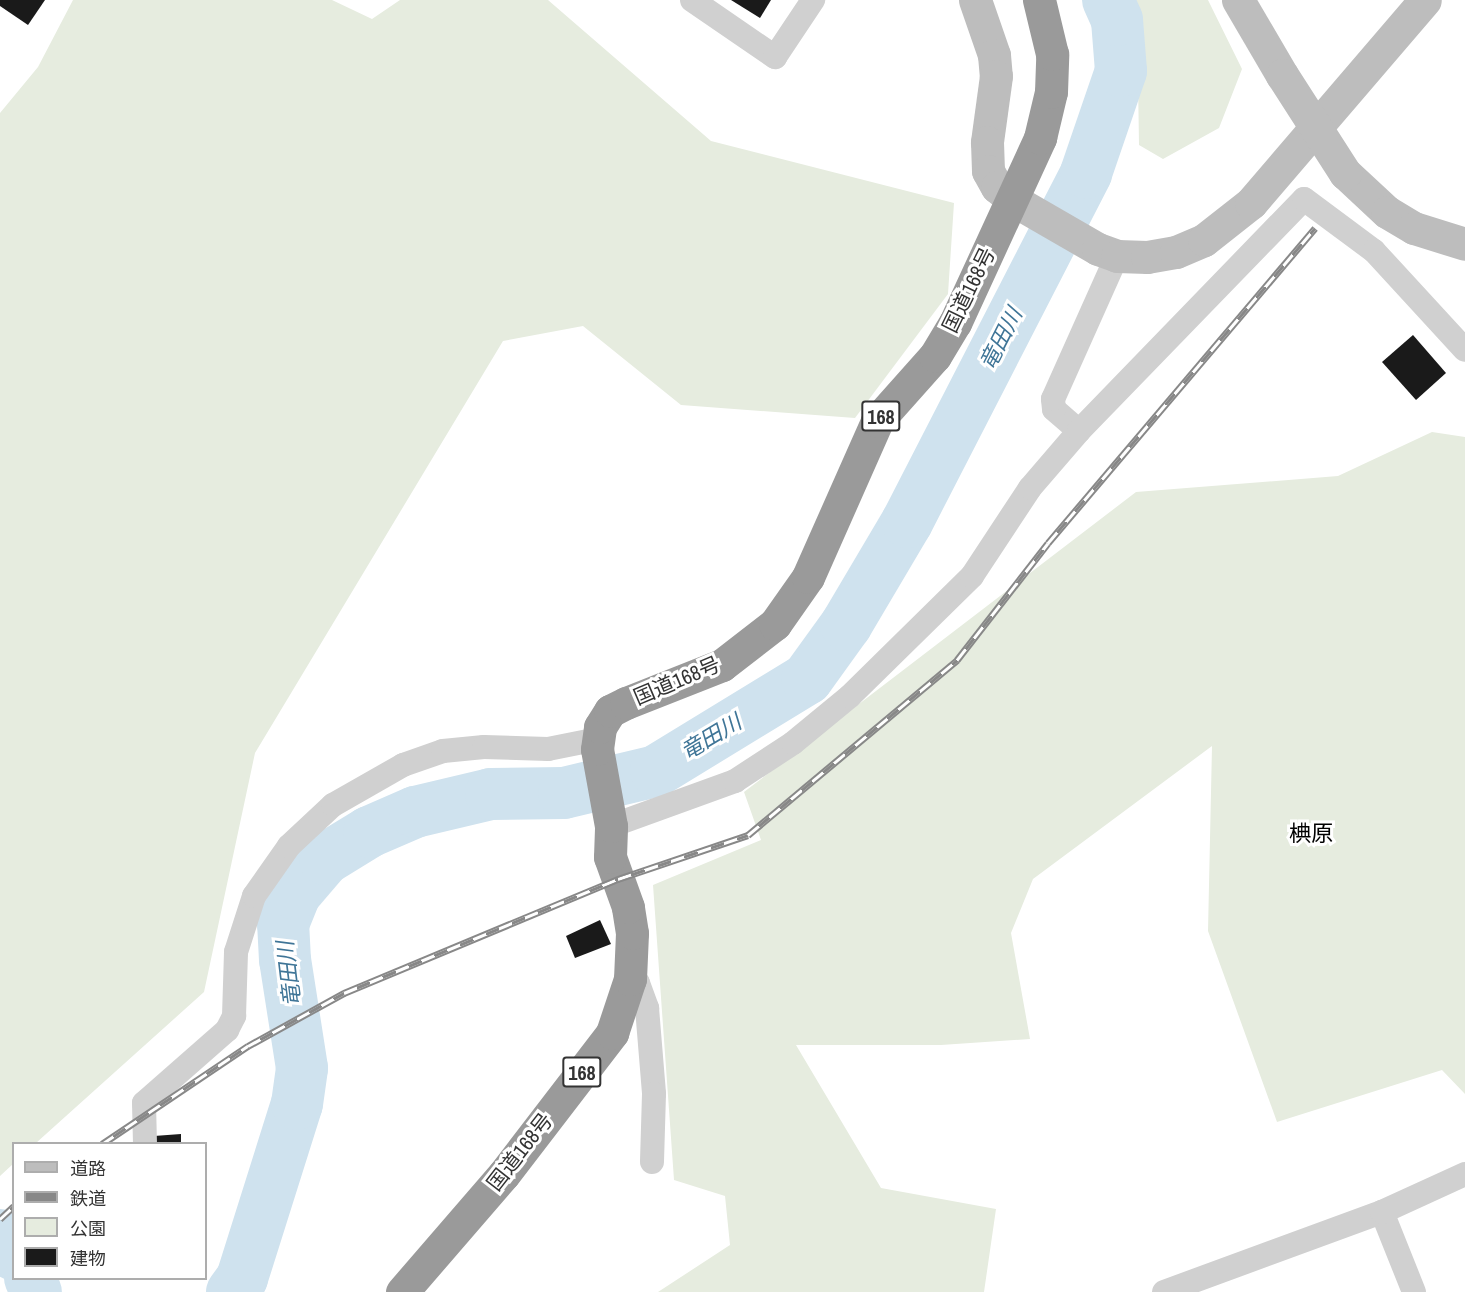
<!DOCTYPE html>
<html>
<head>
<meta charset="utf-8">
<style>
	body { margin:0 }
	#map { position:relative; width:1465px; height:1292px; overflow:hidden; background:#fff; font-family:"Archivo Narrow","Noto Sans JP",sans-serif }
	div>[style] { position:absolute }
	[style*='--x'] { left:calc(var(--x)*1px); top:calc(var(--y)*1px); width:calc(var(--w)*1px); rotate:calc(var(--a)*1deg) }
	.green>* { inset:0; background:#e6ecdf }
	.river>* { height:52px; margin:-26px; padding:0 26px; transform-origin:26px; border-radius:26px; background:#cfe2ee }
	.building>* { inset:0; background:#1a1a1a }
	.street>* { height:24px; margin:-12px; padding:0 12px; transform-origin:12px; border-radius:12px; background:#d0d0d0 }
	.secondary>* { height:33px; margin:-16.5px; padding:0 16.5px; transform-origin:16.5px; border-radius:16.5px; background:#bdbdbd }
	.highway>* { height:33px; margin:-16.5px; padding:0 16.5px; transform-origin:16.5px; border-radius:16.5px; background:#9a9a9a }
	.rail>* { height:7px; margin-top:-3.5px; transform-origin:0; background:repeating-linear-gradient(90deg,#fff 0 14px,#888 0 28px); box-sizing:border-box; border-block:2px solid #888 }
	.secondary-bridge>* { height:33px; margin:-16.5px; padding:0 16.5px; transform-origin:16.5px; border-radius:16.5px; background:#bdbdbd }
	span { translate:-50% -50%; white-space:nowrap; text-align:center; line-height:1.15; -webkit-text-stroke:6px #fff; paint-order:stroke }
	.shield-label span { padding:2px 4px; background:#fff; border:2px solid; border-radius:4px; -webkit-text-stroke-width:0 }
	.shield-label { font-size:20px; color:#333; font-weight:700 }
	.street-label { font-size:21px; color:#333 }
	.water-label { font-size:22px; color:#3f7597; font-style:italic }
	.neighbourhood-label { font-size:22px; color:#000 }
	.legend { position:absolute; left:12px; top:1142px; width:195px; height:138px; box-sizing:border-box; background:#fff; border:2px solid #adadad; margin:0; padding:8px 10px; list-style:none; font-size:18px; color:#333 }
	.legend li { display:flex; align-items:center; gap:12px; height:30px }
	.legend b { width:30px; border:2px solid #adadad }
</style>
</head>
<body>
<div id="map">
	<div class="green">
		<i style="clip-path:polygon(73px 0,332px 0,372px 19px,400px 0,548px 0,711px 141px,954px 203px,948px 294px,855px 418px,681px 405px,583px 326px,503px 341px,255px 753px,204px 992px,36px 1143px,14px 1144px,13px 1164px,0 1176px,0 113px,38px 67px)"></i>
		<i style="clip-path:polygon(1128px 0,1208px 0,1242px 69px,1219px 128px,1163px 159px,1139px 145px,1137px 18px)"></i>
		<i style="clip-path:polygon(1432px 432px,1465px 437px,1465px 1094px,1442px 1070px,1277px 1122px,1208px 931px,1212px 746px,1033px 879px,1011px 933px,1030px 1039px,941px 1045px,796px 1045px,881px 1188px,996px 1209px,984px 1292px,658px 1292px,730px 1245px,725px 1196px,674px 1180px,653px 885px,761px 840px,744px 792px,1136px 492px,1338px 476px)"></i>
	</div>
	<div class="river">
		<i style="--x:0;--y:1235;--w:24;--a:55"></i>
		<i style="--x:30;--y:1278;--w:15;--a:67"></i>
		<i style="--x:232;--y:1292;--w:17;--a:-54"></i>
		<i style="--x:242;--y:1278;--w:182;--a:-72.5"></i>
		<i style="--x:297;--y:1104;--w:36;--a:-82"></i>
		<i style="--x:302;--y:1068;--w:109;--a:-98.9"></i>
		<i style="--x:285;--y:960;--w:36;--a:-93"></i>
		<i style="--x:283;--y:924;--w:32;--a:-68"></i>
		<i style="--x:295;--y:894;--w:46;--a:-49.4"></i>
		<i style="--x:325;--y:859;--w:52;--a:-31.5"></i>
		<i style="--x:369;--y:832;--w:50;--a:-23.5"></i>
		<i style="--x:415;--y:812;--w:78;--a:-13.3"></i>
		<i style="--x:491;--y:794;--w:73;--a:-0.8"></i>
		<i style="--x:564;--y:793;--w:95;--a:-13.4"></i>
		<i style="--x:656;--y:771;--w:177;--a:-31.4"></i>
		<i style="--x:807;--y:679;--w:67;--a:-54.2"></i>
		<i style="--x:846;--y:625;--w:120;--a:-59.4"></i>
		<i style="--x:907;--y:522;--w:392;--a:-62.8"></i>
		<i style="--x:1086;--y:173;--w:108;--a:-71.1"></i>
		<i style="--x:1121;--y:71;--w:51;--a:-94.5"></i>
		<i style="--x:1117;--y:20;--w:22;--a:-114"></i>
	</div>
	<div class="building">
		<i style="clip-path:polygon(0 0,45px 0,28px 25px,0 6px)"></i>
		<i style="clip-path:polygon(731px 0,771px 0,760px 18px)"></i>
		<i style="clip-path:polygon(1413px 335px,1446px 373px,1416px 400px,1382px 362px)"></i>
		<i style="clip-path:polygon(600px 920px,611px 944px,575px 958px,566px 936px)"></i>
		<i style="clip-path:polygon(181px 1134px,181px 1144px,154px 1144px,154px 1136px)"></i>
	</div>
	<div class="street">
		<i style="--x:692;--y:0;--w:101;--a:34.5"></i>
		<i style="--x:775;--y:57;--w:69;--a:-56.3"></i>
		<i style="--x:1079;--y:431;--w:33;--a:-139"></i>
		<i style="--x:1054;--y:409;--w:10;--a:-96"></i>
		<i style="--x:1053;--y:399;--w:157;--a:-65.9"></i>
		<i style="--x:611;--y:826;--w:132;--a:-19.9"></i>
		<i style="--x:735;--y:781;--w:69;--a:-33.2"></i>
		<i style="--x:793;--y:743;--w:74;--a:-39.5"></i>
		<i style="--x:850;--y:696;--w:171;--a:-44.5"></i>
		<i style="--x:972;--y:576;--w:105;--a:-56.6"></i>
		<i style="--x:1030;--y:488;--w:75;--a:-49.3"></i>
		<i style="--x:1079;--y:431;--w:323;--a:-45.9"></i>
		<i style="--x:1304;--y:199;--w:87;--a:36.6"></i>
		<i style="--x:1374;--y:251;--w:134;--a:47.4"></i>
		<i style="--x:630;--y:979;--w:9;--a:27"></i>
		<i style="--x:638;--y:983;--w:27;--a:70"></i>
		<i style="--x:647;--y:1008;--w:86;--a:85.3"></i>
		<i style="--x:654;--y:1094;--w:68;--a:91.7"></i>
		<i style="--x:145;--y:1144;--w:41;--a:-91.4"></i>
		<i style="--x:144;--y:1103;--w:111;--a:-41.3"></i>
		<i style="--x:227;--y:1030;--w:16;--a:-63"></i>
		<i style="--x:234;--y:1016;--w:64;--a:-88.2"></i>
		<i style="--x:236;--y:952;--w:59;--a:-72.2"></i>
		<i style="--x:254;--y:896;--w:61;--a:-55"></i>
		<i style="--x:289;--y:846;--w:60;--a:-43"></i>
		<i style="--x:333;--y:805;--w:81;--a:-29.7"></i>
		<i style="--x:403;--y:765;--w:42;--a:-19.3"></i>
		<i style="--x:443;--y:751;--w:41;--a:-5.6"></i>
		<i style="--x:484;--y:747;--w:64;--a:1.8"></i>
		<i style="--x:548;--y:749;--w:51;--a:-11.3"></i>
		<i style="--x:1382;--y:1212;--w:86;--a:68.2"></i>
		<i style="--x:1164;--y:1292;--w:232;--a:-20.2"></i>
		<i style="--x:1382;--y:1212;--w:91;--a:-24.6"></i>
	</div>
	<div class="secondary">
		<i style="--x:975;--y:0;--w:58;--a:70.9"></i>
		<i style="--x:994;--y:55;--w:21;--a:85"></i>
		<i style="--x:996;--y:76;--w:67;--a:97.8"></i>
		<i style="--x:987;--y:142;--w:29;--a:88"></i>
		<i style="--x:988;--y:171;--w:18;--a:61"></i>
		<i style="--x:997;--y:187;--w:21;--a:39"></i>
		<i style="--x:1013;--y:200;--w:98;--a:30"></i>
		<i style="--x:1098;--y:249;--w:20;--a:20"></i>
		<i style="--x:1117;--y:256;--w:30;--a:2"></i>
		<i style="--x:1147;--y:257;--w:29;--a:-10"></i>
		<i style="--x:1176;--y:252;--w:30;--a:-23"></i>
		<i style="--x:1204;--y:240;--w:60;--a:-38.2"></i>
		<i style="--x:1251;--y:203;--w:267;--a:-49.4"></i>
		<i style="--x:1238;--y:0;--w:87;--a:59.6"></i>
		<i style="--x:1345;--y:173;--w:57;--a:42.9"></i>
		<i style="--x:1387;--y:212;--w:31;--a:31"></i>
		<i style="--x:1414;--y:228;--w:53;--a:17.4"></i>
	</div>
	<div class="highway">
		<i style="--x:402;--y:1292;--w:156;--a:-49.2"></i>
		<i style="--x:504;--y:1174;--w:178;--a:-52.5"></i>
		<i style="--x:612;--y:1033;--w:57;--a:-71.6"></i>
		<i style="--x:630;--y:979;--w:46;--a:-87.5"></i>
		<i style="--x:632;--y:933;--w:26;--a:-99"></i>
		<i style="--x:628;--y:907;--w:53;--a:-109.8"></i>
		<i style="--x:610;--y:857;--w:31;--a:-88"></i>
		<i style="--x:611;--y:826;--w:78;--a:-100.3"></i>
		<i style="--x:597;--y:749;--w:22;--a:-82"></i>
		<i style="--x:600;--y:727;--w:19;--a:-58"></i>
		<i style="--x:610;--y:711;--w:18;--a:-27"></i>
		<i style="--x:626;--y:703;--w:103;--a:-21.6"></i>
		<i style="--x:722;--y:665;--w:67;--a:-37.7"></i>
		<i style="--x:775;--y:624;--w:57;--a:-54.9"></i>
		<i style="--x:808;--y:577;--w:171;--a:-66.1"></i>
		<i style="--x:877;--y:421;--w:87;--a:-48.3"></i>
		<i style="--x:935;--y:356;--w:39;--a:-59"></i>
		<i style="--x:955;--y:323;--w:204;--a:-65.3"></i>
		<i style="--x:1040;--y:138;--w:47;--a:-76.6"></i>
		<i style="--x:1051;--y:92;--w:38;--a:-88"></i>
		<i style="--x:1052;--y:54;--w:56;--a:-103.5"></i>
	</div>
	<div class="rail">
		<i style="--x:102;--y:1144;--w:176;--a:-33.9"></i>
		<i style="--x:248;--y:1046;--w:110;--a:-28.9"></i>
		<i style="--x:344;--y:993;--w:297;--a:-22.6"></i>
		<i style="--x:618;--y:879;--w:137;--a:-18.7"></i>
		<i style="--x:748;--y:835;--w:273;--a:-39.9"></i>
		<i style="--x:957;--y:660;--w:148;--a:-52.1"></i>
		<i style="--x:1048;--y:543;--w:413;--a:-49.7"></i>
		<i style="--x:0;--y:1219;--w:19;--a:-43"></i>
	</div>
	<div class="secondary-bridge">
		<i style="--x:1282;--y:75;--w:117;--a:57.3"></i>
	</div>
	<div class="shield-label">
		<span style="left:881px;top:416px">168</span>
		<span style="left:582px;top:1072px">168</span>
	</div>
	<div class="street-label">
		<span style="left:969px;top:290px;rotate:-64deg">国道168号</span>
		<span style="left:677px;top:681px;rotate:-23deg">国道168号</span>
		<span style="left:520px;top:1152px;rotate:-52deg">国道168号</span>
	</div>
	<div class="water-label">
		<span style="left:1001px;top:339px;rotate:-63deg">竜田川</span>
		<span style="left:711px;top:737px;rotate:-31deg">竜田川</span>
		<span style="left:289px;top:974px;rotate:-97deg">竜田川</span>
	</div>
	<div class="neighbourhood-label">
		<span style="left:1311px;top:834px">椣原</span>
	</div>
	<ul class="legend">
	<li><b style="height:8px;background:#bdbdbd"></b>道路</li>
	<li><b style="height:8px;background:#888"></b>鉄道</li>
	<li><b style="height:16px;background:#e6ecdf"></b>公園</li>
	<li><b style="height:16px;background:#1a1a1a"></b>建物</li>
	</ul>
</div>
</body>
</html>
